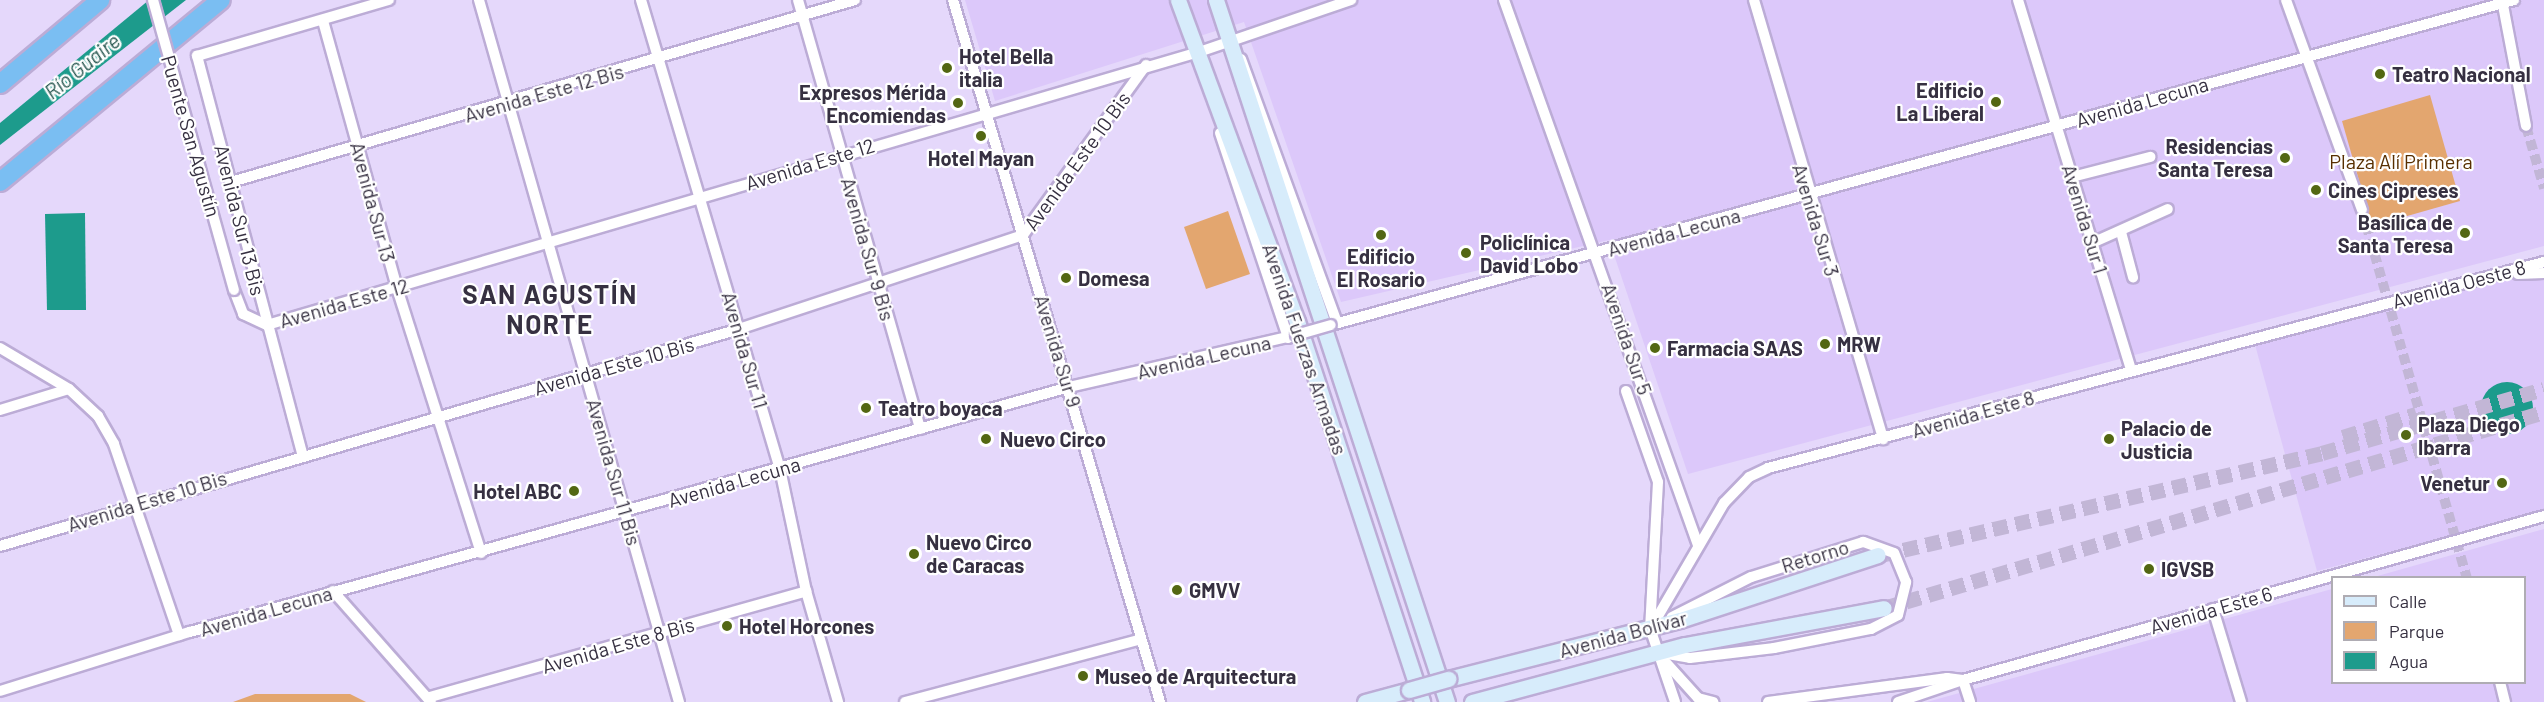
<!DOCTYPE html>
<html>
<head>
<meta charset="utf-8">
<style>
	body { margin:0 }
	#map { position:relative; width:2544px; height:702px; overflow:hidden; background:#e5d8fb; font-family:Barlow,sans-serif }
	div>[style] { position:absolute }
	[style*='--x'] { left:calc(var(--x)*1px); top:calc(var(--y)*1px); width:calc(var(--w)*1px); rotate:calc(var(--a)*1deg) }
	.built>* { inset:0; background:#dcc8fa }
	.green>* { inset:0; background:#e3a66f }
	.water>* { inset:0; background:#1d9b8c }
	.round { border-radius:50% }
	.street-tunnel>* { height:10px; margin-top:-5px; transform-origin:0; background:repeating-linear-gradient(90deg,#c2b6d6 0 10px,transparent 0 15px) }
	.secondary-tunnel>* { height:15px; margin-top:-7.5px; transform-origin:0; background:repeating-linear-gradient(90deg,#c2b6d6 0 15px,transparent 0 23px) }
	.roads { filter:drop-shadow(2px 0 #bcacd6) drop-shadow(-2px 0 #bcacd6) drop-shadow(0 2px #bcacd6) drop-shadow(0 -2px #bcacd6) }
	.street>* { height:10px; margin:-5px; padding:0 5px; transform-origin:5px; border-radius:5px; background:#fff }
	.secondary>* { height:15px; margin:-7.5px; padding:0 7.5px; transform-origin:7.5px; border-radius:7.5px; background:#d7ecfb }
	.highway>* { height:18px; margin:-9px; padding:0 9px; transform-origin:9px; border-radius:9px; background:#7abef2 }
	.bridges { filter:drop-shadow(2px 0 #bcacd6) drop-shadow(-2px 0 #bcacd6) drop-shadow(0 2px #bcacd6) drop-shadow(0 -2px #bcacd6) }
	.street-bridge>* { height:10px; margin:-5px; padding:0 5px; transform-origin:5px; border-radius:5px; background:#fff }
	.secondary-bridge>* { height:15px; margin:-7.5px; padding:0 7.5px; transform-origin:7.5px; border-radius:7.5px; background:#d7ecfb }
	.dots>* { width:16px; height:16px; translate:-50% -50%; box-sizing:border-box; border:3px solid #fff; border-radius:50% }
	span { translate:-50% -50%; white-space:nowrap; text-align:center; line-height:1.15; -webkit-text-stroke:4.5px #fff; paint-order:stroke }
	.poi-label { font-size:20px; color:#363041; font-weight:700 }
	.left { translate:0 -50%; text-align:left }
	.right { translate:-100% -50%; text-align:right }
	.street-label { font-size:20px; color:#363041 }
	.park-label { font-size:20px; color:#582f00 }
	.water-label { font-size:21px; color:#275750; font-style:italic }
	.district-label { font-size:26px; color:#363041; font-weight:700; letter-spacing:1.5px }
	.legend { position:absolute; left:2331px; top:576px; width:195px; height:108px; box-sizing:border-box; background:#fff; border:2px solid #afacb3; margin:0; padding:8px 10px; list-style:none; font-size:18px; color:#363041 }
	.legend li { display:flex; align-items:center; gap:12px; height:30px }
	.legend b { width:30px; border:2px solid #afacb3 }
</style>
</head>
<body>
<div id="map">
	<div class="built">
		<i style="clip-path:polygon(965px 0,2544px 0,2544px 246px,1688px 474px,1609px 240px,1341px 302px,1244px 22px,995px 101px)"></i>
		<i style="clip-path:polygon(2544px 265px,2544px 511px,2317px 571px,2254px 341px)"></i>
		<i style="clip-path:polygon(2544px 529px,2544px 702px,1927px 702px,2332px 589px,2332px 682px,2524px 682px,2524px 578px,2374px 577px)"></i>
	</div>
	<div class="green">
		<i style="clip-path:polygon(2430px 95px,2460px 201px,2372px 226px,2342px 121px)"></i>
		<i style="clip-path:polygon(1228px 211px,1250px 274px,1206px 289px,1184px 227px)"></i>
		<i style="clip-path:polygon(255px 694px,350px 694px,366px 702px,233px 702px)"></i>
	</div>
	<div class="water">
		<i style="clip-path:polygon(149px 0,186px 0,0 145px,0 123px)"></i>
		<i style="clip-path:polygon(85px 213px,86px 310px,47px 310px,45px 214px)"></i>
		<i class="round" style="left:2481px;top:382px;width:52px;height:52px"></i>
	</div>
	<div class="street-tunnel">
		<i style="--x:2526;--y:126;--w:65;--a:73.8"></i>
		<i style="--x:2362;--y:210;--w:383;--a:74.1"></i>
	</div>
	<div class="secondary-tunnel">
		<i style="--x:2343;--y:437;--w:77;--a:-17.5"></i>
		<i style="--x:1881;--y:555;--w:453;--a:-13"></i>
		<i style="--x:2322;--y:453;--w:231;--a:-16.1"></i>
		<i style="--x:1884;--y:608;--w:688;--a:-16.54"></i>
	</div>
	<div class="roads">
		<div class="street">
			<i style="--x:479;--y:0;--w:730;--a:74.1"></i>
			<i style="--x:641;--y:0;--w:489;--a:73.5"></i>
			<i style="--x:780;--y:469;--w:125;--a:78"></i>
			<i style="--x:806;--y:591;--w:116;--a:73.9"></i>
			<i style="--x:798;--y:0;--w:446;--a:74.1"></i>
			<i style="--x:953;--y:0;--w:732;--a:73.57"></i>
			<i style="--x:1504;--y:0;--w:578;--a:70.41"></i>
			<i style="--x:1754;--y:0;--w:458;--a:73.6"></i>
			<i style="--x:2018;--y:0;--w:386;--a:73"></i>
			<i style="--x:2286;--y:0;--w:223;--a:70.1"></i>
			<i style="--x:2502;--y:0;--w:128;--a:79.2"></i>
			<i style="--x:323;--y:21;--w:277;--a:74.5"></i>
			<i style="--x:397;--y:288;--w:278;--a:72.4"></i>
			<i style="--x:1241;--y:59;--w:281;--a:70"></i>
			<i style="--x:1220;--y:133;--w:216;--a:71.6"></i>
			<i style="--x:2072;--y:177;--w:81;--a:-14.4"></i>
			<i style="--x:231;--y:182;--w:650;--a:-16.26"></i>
			<i style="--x:2121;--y:232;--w:47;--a:75.1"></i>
			<i style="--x:2092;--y:243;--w:83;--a:-24.1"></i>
			<i style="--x:2518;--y:274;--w:26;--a:-2"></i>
			<i style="--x:234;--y:290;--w:26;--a:69"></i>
			<i style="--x:243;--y:314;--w:26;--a:25"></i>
			<i style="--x:267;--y:325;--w:971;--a:-16.33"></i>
			<i style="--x:1199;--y:52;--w:161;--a:-18.9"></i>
			<i style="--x:1331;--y:325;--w:1227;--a:-15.36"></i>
			<i style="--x:0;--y:348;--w:80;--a:30.7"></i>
			<i style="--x:69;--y:389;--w:40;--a:43"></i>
			<i style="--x:98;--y:416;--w:32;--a:60"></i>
			<i style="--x:114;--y:444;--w:202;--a:71.2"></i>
			<i style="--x:1626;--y:391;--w:96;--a:70.6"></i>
			<i style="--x:1658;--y:482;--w:146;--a:93.1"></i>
			<i style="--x:1650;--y:628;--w:78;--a:71.3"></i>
			<i style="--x:0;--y:410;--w:72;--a:-16.9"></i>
			<i style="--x:302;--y:453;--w:411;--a:-104.8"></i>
			<i style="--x:197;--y:56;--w:200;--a:-16.3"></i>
			<i style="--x:0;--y:546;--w:770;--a:-16.36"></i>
			<i style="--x:739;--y:329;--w:299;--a:-18.3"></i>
			<i style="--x:1023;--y:235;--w:210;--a:-54.1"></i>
			<i style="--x:333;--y:591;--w:148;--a:48.6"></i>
			<i style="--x:2213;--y:609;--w:97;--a:73.2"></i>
			<i style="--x:1651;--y:628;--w:145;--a:-59.7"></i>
			<i style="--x:1724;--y:503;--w:36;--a:-46"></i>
			<i style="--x:1749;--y:477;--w:21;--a:-25"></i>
			<i style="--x:1768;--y:468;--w:803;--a:-14.87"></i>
			<i style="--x:1662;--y:653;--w:28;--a:10"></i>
			<i style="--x:1690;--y:658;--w:85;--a:-6.8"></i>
			<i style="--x:1774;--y:648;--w:99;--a:-11.1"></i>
			<i style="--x:1871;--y:629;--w:30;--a:-27"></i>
			<i style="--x:1898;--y:615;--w:34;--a:-76"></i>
			<i style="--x:1906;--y:582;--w:31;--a:-112"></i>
			<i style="--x:1894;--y:553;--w:33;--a:-160"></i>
			<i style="--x:1863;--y:542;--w:117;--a:162.6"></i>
			<i style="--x:1751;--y:577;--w:89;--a:153.1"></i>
			<i style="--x:1661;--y:657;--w:55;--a:47.9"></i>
			<i style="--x:1698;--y:698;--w:16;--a:15"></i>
			<i style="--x:2500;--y:682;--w:21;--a:76"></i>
			<i style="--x:0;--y:691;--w:199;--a:-17.3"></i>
			<i style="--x:190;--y:632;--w:913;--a:-15.57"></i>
			<i style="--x:1069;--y:387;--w:233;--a:-12.9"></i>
			<i style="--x:430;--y:697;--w:391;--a:-15.7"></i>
			<i style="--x:905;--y:702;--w:244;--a:-14.9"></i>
			<i style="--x:1768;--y:702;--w:181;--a:-7.6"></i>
			<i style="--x:1947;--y:678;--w:16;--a:7"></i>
			<i style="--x:1963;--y:680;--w:604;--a:-15.76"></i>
			<i style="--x:1898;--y:702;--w:69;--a:-18.7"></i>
			<i style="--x:1963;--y:680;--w:23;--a:72"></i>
		</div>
		<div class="secondary">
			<i style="--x:1178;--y:0;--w:342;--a:69.7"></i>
			<i style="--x:1297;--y:321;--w:401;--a:71.8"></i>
			<i style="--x:1216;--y:0;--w:739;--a:71.79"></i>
			<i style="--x:1448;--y:679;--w:239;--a:-14.3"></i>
			<i style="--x:1680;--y:620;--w:208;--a:-18.2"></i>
			<i style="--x:1365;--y:702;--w:46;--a:-15.3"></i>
			<i style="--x:1472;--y:702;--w:220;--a:-15"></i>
			<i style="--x:1685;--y:645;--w:202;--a:-10.5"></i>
		</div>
		<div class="highway">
			<i style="--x:0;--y:84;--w:131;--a:-40"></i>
			<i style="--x:0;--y:182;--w:286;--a:-39.5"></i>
		</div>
	</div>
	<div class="bridges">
		<div class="street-bridge">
			<i style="--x:153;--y:0;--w:301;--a:74.4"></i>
			<i style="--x:1296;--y:335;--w:36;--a:-16"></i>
		</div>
		<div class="secondary-bridge">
			<i style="--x:1409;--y:690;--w:41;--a:-15.8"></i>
		</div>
	</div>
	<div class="dots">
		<i style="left:947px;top:68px;background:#536713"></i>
		<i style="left:2380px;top:74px;background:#536713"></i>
		<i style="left:1996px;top:102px;background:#536713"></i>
		<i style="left:958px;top:103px;background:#536713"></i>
		<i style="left:981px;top:136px;background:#536713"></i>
		<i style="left:2285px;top:158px;background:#536713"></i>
		<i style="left:2316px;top:190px;background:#536713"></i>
		<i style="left:2465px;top:233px;background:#536713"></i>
		<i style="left:1381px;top:235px;background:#536713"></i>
		<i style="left:1466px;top:253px;background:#536713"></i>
		<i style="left:1066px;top:278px;background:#536713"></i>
		<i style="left:1825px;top:344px;background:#536713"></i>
		<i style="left:1655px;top:348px;background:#536713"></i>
		<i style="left:866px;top:408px;background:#536713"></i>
		<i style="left:2406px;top:435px;background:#536713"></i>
		<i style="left:986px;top:439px;background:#536713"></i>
		<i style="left:2109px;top:439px;background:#536713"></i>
		<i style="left:2502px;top:483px;background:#536713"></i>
		<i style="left:574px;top:491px;background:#536713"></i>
		<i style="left:914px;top:554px;background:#536713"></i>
		<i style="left:2149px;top:569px;background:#536713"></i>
		<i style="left:1177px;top:590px;background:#536713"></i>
		<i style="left:727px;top:626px;background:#536713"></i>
		<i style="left:1083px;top:676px;background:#536713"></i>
	</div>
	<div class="poi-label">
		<span class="left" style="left:959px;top:68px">Hotel Bella<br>italia</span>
		<span class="left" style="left:2392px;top:74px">Teatro Nacional</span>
		<span class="right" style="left:1984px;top:102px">Edificio<br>La Liberal</span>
		<span class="right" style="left:946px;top:104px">Expresos Mérida<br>Encomiendas</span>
		<span class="right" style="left:2273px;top:158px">Residencias<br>Santa Teresa</span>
		<span style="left:981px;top:158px">Hotel Mayan</span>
		<span class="left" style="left:2328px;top:190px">Cines Cipreses</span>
		<span class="right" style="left:2453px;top:234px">Basílica de<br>Santa Teresa</span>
		<span class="left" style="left:1480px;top:254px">Policlínica<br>David Lobo</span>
		<span style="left:1381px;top:268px">Edificio<br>El Rosario</span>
		<span class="left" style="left:1078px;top:278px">Domesa</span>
		<span class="left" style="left:1837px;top:344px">MRW</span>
		<span class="left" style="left:1667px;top:348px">Farmacia SAAS</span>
		<span class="left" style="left:878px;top:408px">Teatro boyaca</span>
		<span class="left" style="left:2418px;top:436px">Plaza Diego<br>Ibarra</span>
		<span class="left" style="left:2121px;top:440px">Palacio de<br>Justicia</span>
		<span class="left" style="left:1000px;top:439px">Nuevo Circo</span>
		<span class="right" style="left:2490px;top:483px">Venetur</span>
		<span class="right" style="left:562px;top:491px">Hotel ABC</span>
		<span class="left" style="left:926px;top:554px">Nuevo Circo<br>de Caracas</span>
		<span class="left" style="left:2161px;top:569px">IGVSB</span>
		<span class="left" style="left:1189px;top:590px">GMVV</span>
		<span class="left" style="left:739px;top:626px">Hotel Horcones</span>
		<span class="left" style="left:1095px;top:676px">Museo de Arquitectura</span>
	</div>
	<div class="street-label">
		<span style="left:544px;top:93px;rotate:-16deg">Avenida Este 12 Bis</span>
		<span style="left:2142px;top:102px;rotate:-16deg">Avenida Lecuna</span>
		<span style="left:191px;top:136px;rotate:74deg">Puente San Agustín</span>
		<span style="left:1077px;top:161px;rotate:-54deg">Avenida Este 10 Bis</span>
		<span style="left:810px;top:164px;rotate:-17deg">Avenida Este 12</span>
		<span style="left:373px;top:202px;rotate:75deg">Avenida Sur 13</span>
		<span style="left:2085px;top:219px;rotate:73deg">Avenida Sur 1</span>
		<span style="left:240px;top:220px;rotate:76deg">Avenida Sur 13 Bis</span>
		<span style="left:1816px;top:220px;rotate:73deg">Avenida Sur 3</span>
		<span style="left:1674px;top:232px;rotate:-15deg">Avenida Lecuna</span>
		<span style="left:868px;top:249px;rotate:74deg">Avenida Sur 9 Bis</span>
		<span style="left:2459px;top:284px;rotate:-15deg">Avenida Oeste 8</span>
		<span style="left:344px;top:303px;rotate:-16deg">Avenida Este 12</span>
		<span style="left:1627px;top:339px;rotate:71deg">Avenida Sur 5</span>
		<span style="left:1305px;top:349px;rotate:71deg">Avenida Fuerzas Armadas</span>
		<span style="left:745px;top:350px;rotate:74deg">Avenida Sur 11</span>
		<span style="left:1058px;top:351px;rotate:73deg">Avenida Sur 9</span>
		<span style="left:1204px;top:357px;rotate:-13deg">Avenida Lecuna</span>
		<span style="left:614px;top:366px;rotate:-16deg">Avenida Este 10 Bis</span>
		<span style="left:1973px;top:414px;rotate:-16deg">Avenida Este 8</span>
		<span style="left:614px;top:472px;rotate:74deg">Avenida Sur 11 Bis</span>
		<span style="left:734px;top:482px;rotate:-16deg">Avenida Lecuna</span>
		<span style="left:147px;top:501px;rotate:-17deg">Avenida Este 10 Bis</span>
		<span style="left:1815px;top:556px;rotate:-17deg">Retorno</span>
		<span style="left:2211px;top:610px;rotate:-16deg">Avenida Este 6</span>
		<span style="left:266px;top:611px;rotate:-16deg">Avenida Lecuna</span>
		<span style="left:1623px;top:634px;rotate:-15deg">Avenida Bolívar</span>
		<span style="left:618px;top:645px;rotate:-16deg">Avenida Este 8 Bis</span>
	</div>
	<div class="park-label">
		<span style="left:2401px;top:161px">Plaza Alí Primera</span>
	</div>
	<div class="water-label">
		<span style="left:82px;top:66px;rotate:-39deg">Río Guaire</span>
	</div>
	<div class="district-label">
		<span style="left:550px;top:309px">SAN AGUSTÍN<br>NORTE</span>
	</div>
	<ul class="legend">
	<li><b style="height:8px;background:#d7ecfb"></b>Calle</li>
	<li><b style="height:16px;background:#e3a66f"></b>Parque</li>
	<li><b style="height:16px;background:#1d9b8c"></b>Agua</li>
	</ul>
</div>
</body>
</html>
